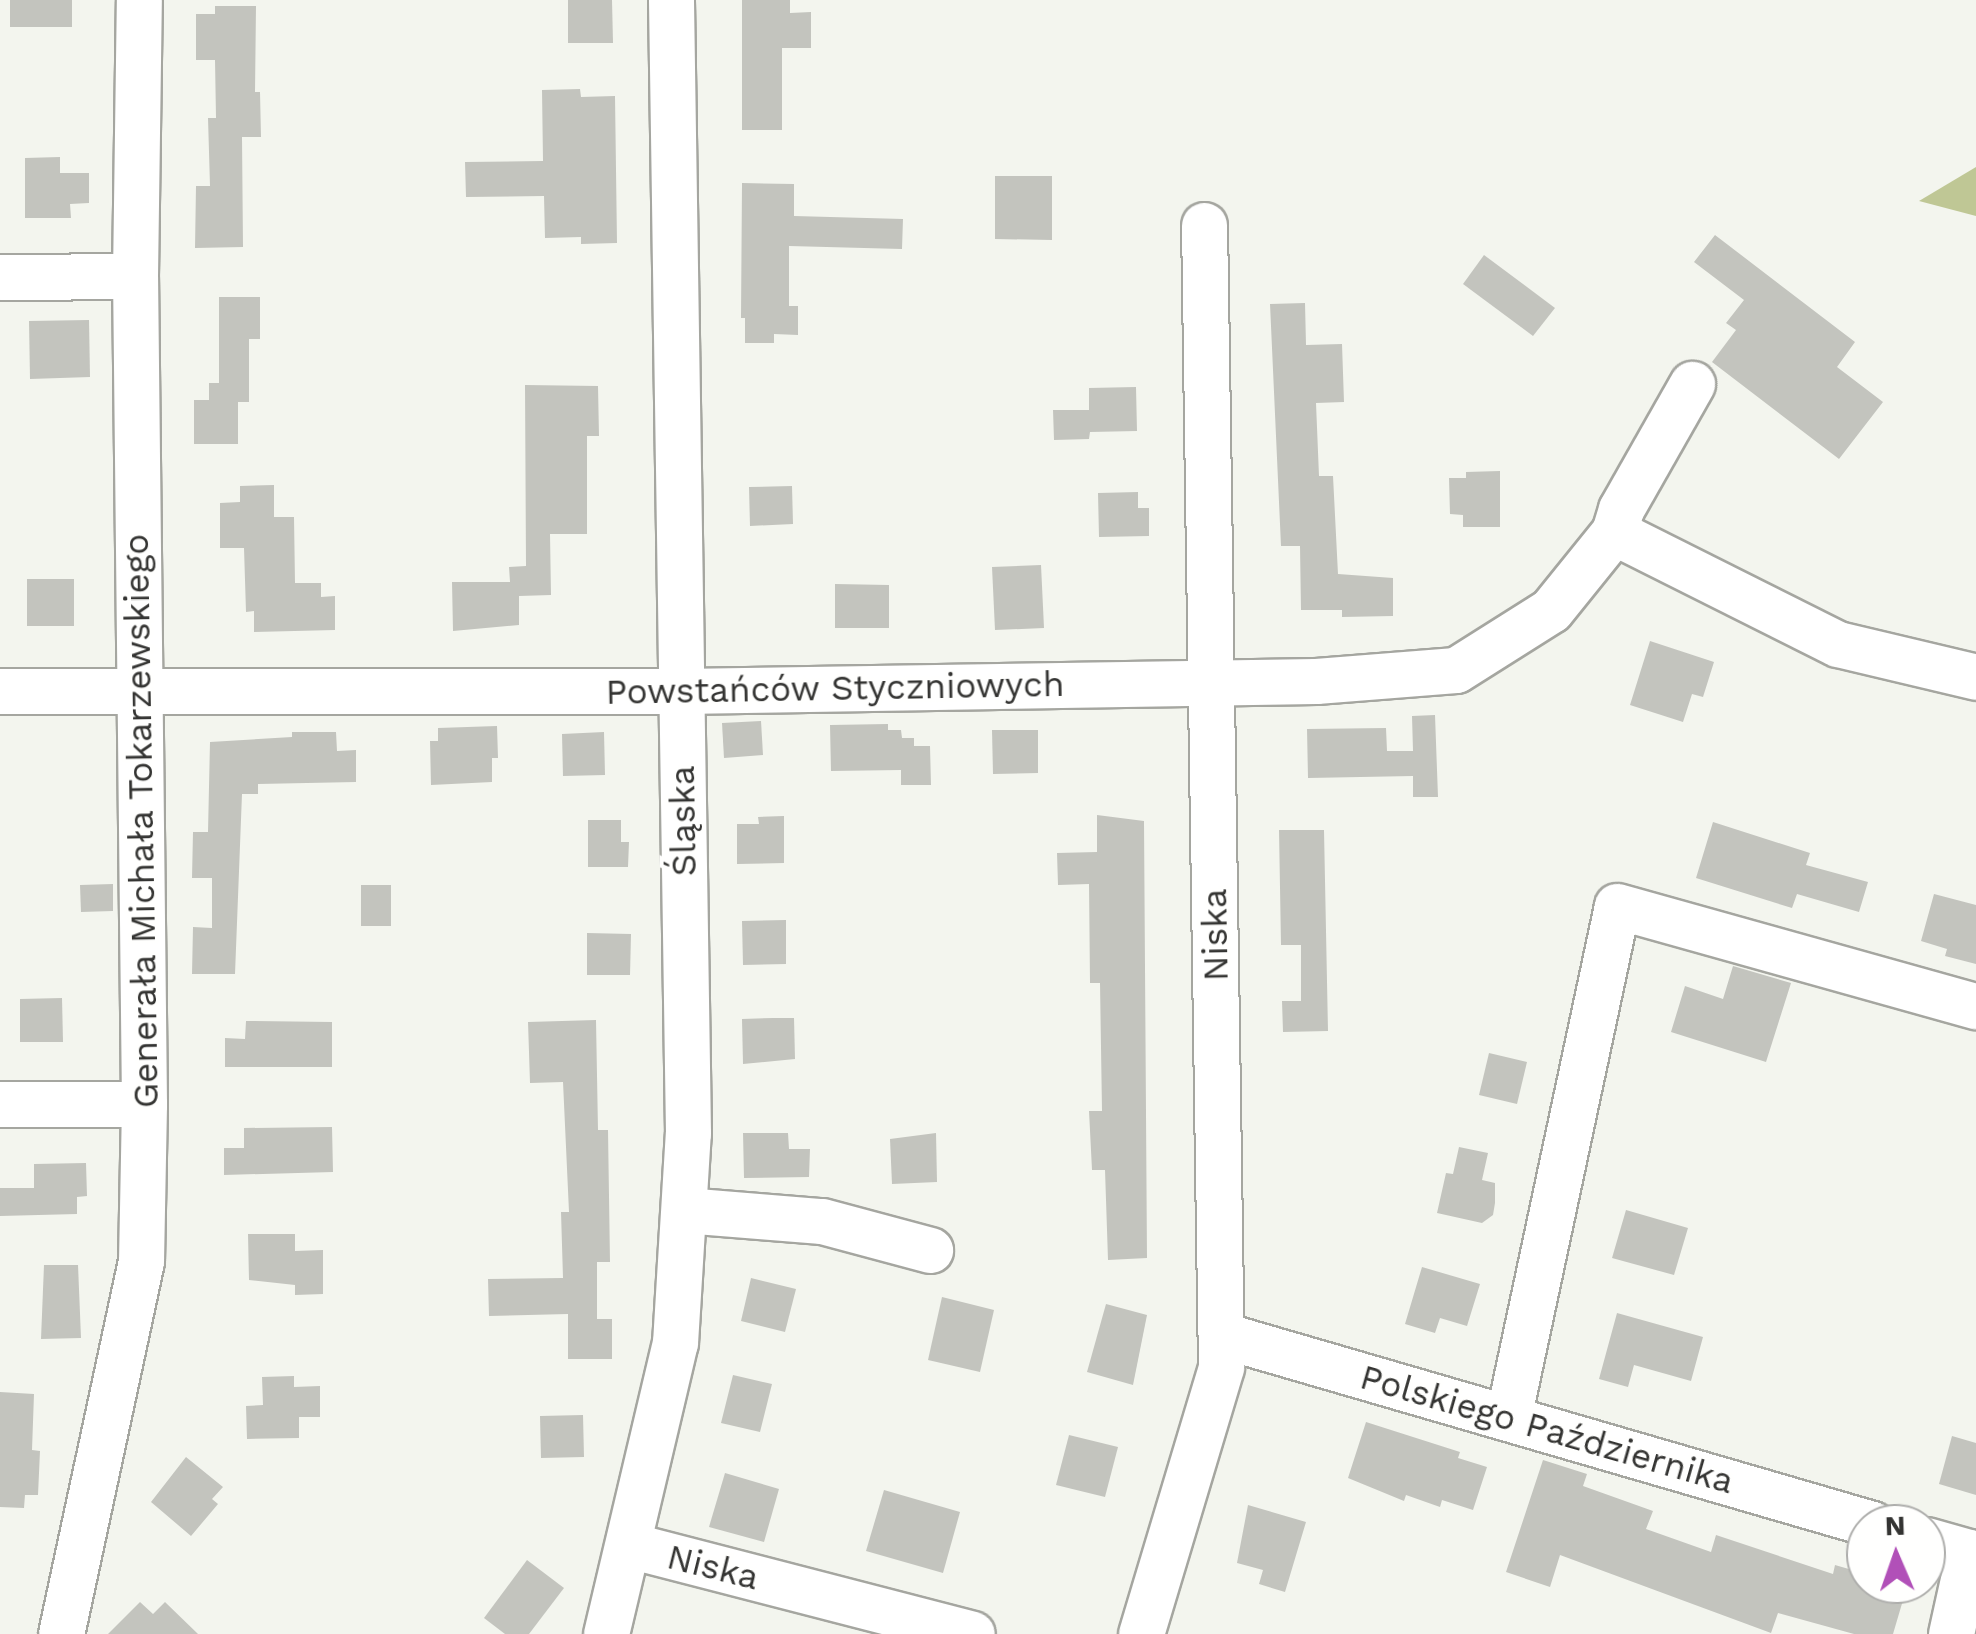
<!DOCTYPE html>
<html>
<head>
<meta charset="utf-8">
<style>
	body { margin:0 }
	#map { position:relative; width:1976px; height:1634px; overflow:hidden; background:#f3f5ee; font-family:"Work Sans",sans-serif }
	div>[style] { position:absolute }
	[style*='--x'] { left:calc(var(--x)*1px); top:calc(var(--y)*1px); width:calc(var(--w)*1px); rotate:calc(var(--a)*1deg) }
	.green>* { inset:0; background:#bfc795 }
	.building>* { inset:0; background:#c3c4be }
	.roads { filter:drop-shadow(2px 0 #a5a6a0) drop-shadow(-2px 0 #a5a6a0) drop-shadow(0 2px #a5a6a0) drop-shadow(0 -2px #a5a6a0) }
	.minor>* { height:45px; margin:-22.5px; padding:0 22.5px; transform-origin:22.5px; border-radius:22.5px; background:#fff }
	span { translate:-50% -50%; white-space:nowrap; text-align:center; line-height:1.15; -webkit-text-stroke:8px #fffffe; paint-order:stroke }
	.street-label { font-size:35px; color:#343432 }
	.north { position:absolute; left:1846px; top:1504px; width:100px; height:100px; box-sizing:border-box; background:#fffffe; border:2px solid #aeaeac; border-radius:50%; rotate:358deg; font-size:28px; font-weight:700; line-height:40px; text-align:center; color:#343432 }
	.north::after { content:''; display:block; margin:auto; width:35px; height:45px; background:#b150b8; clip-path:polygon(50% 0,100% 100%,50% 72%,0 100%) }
</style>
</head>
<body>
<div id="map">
	<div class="green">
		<i style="clip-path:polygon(1976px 167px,1976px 216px,1919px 201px)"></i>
	</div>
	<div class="building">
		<i style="clip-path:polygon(10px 0,72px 0,72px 27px,10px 27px)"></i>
		<i style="clip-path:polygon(568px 0,612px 0,613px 43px,568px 43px)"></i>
		<i style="clip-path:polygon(742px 0,790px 0,790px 13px,811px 12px,811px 48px,782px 48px,782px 130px,742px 130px)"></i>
		<i style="clip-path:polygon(215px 6px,256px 6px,255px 92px,260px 92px,261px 137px,242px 137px,243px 247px,195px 248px,196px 186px,210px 186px,208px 118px,216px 118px,215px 60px,196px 60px,196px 14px,215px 14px)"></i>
		<i style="clip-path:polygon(580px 89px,581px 97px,615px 96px,617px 243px,581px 244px,581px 237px,545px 238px,544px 196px,466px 197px,465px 162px,543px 161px,542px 90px)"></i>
		<i style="clip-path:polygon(60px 157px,60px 173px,89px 173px,89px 203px,70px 204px,71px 218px,25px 218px,25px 158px)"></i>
		<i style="clip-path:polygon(995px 176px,1052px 176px,1052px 240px,995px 239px)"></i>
		<i style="clip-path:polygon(742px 183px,794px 184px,794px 216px,903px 219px,902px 249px,789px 246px,789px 306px,798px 306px,798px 335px,774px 334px,774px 343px,745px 343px,745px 318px,741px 318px)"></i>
		<i style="clip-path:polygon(1715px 235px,1855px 342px,1837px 367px,1883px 402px,1839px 459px,1712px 362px,1736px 330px,1726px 323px,1744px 300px,1694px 262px)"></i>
		<i style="clip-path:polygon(1484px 255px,1555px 308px,1533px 336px,1463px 284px)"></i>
		<i style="clip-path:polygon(219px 297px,260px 297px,260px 339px,249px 339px,249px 402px,238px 402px,238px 444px,194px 444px,194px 400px,209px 400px,209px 383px,219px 383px)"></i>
		<i style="clip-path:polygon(1305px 303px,1306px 345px,1342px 344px,1344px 402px,1316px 403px,1319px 476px,1333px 476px,1338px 574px,1393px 578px,1393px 616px,1342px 617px,1342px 610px,1301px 610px,1300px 546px,1281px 546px,1270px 304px)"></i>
		<i style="clip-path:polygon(89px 320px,90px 377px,30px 379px,29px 321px)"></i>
		<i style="clip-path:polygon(525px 385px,598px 386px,599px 436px,587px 436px,587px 534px,550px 534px,551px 595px,519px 596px,519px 625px,453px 631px,452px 582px,510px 582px,509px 567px,526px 566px)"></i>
		<i style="clip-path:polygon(1136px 387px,1137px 431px,1090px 432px,1089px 439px,1054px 440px,1053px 410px,1089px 410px,1089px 388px)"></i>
		<i style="clip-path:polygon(1500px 471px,1500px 527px,1463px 527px,1463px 515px,1450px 514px,1449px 478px,1466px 478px,1466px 472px)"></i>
		<i style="clip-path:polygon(274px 485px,274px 517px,294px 517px,295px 583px,321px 583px,321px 597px,335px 596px,335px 630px,254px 632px,254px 611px,246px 612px,244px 548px,220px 548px,220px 503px,240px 502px,240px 486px)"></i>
		<i style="clip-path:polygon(792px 486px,793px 524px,750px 526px,749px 487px)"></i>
		<i style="clip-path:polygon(1138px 492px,1138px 508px,1149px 508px,1149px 536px,1099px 537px,1098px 493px)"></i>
		<i style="clip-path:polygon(1041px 565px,1044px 628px,995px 630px,992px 567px)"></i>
		<i style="clip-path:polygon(27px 579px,74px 579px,74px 626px,27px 626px)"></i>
		<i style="clip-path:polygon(835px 584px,889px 585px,889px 628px,835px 628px)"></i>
		<i style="clip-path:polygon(1650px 641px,1714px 662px,1703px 697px,1692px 694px,1683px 722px,1630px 705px)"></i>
		<i style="clip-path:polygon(1435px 715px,1438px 797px,1413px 797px,1413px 776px,1308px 778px,1307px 729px,1386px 728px,1387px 751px,1413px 751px,1412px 716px)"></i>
		<i style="clip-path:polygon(761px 721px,763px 755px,724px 758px,722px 723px)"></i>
		<i style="clip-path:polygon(888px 724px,888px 730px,901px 730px,902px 738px,914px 738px,914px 746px,930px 746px,931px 785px,901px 785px,901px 770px,831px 771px,830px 725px)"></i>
		<i style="clip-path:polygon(497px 726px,498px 758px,492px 758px,492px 782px,431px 785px,430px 741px,438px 741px,438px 728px)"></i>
		<i style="clip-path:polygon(992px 730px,1038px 730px,1038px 773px,993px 774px)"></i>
		<i style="clip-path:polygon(292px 732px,336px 732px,337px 751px,356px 750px,356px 782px,258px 784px,258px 794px,242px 794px,235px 974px,192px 974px,193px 927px,212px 928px,212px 878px,192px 878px,193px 832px,208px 832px,210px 742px,292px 737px)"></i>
		<i style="clip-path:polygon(604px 732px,605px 775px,563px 776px,562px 734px)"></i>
		<i style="clip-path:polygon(1097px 815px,1144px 821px,1147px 1258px,1108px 1260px,1105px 1170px,1092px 1170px,1089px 1111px,1102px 1111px,1100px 983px,1090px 983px,1089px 884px,1058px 885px,1057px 853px,1097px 852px)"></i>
		<i style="clip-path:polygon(784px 816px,784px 863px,737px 864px,737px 824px,759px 824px,758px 817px)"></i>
		<i style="clip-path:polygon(588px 820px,621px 820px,621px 842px,629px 842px,628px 867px,588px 867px)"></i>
		<i style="clip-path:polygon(1713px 822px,1810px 853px,1806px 865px,1868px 882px,1859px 912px,1797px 894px,1792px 908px,1696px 878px)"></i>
		<i style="clip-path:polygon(1279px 830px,1324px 830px,1328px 1031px,1283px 1032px,1282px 1001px,1301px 1001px,1301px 945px,1281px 945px)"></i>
		<i style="clip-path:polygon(113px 884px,113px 911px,81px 912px,80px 885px)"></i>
		<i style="clip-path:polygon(361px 885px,391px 885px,391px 926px,361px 926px)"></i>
		<i style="clip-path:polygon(1934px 894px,1976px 905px,1976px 964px,1945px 956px,1947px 949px,1921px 941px)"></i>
		<i style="clip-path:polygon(786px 920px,786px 964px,743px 965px,742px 921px)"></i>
		<i style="clip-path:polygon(587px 933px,631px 934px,630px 975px,587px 975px)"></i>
		<i style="clip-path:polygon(1733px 966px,1791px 983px,1766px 1062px,1671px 1032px,1685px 986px,1723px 999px)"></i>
		<i style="clip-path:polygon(62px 998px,63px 1042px,20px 1042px,20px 999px)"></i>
		<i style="clip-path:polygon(773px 1018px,794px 1018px,795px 1059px,743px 1064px,742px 1019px)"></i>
		<i style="clip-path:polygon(596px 1020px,598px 1130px,608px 1130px,610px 1262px,597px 1262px,597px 1319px,612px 1319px,612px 1359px,568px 1359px,568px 1314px,489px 1316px,488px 1279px,563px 1278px,561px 1212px,569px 1212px,563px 1082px,530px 1083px,528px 1022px)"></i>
		<i style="clip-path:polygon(246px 1021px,332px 1022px,332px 1067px,225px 1067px,225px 1038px,245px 1039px)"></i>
		<i style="clip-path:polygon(1489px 1053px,1527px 1062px,1517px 1104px,1479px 1095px)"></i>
		<i style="clip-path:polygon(332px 1127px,333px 1172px,224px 1175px,224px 1148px,244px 1148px,244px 1128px)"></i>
		<i style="clip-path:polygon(743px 1133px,788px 1133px,789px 1149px,810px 1149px,809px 1177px,744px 1178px)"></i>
		<i style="clip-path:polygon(936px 1133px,937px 1182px,892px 1184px,890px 1139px)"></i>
		<i style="clip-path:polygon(1459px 1147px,1488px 1153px,1482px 1180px,1495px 1183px,1495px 1203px,1493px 1215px,1482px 1223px,1437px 1213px,1446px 1173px,1453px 1174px)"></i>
		<i style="clip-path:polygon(86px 1163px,87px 1196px,77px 1197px,77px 1214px,0 1216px,0 1188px,34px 1188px,34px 1164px)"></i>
		<i style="clip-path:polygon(1626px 1210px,1688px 1228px,1674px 1275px,1612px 1258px)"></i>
		<i style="clip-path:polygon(248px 1234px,295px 1234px,295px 1251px,323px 1250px,323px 1294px,295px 1295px,295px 1285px,249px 1280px)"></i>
		<i style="clip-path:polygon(44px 1265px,78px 1265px,81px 1338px,41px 1339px)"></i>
		<i style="clip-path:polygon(1422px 1267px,1480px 1284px,1467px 1326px,1440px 1318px,1435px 1333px,1405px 1324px)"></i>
		<i style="clip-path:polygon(751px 1278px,796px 1289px,785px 1332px,741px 1321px)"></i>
		<i style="clip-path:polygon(942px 1297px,994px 1310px,980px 1372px,928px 1360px)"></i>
		<i style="clip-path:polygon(1106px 1304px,1147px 1315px,1133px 1385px,1087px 1372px)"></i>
		<i style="clip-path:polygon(1617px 1313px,1703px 1337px,1691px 1381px,1634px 1365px,1628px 1387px,1599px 1379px)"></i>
		<i style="clip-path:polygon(733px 1375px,772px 1384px,760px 1432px,721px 1423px)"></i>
		<i style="clip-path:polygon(294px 1376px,294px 1387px,320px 1386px,320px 1417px,299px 1417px,299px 1438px,247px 1439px,246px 1406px,263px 1405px,262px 1377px)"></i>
		<i style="clip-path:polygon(0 1392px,34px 1394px,32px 1450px,40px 1451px,38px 1495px,25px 1495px,24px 1508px,0 1507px)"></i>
		<i style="clip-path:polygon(583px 1415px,584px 1457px,541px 1458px,540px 1416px)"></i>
		<i style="clip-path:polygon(1366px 1422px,1460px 1452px,1458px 1458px,1487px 1467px,1473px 1510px,1442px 1500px,1440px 1507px,1406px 1495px,1404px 1501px,1348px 1478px)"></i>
		<i style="clip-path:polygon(1069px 1435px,1118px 1447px,1105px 1497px,1056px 1485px)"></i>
		<i style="clip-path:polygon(1952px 1436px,1976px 1443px,1976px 1495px,1939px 1484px)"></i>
		<i style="clip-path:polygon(186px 1457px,223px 1487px,212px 1499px,218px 1504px,191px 1536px,151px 1502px)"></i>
		<i style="clip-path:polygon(1543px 1460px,1587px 1474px,1583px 1486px,1653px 1511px,1646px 1529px,1711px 1552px,1716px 1535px,1833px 1574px,1835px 1565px,1866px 1574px,1866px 1584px,1906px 1590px,1893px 1634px,1854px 1634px,1778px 1613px,1771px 1633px,1560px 1555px,1550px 1587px,1506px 1572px)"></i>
		<i style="clip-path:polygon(725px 1473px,779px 1489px,764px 1542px,709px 1527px)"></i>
		<i style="clip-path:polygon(884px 1490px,960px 1512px,943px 1573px,866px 1551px)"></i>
		<i style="clip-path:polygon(1248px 1505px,1306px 1522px,1285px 1592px,1259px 1584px,1263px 1570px,1237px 1563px)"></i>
		<i style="clip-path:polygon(527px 1560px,564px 1588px,529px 1634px,505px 1634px,484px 1618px)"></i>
		<i style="clip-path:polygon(140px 1602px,153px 1614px,165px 1602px,198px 1634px,108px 1634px)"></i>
	</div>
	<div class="roads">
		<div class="minor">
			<i style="--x:0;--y:277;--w:135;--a:-0.4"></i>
			<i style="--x:1614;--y:532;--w:250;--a:26.6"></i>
			<i style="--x:1838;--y:644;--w:142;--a:13.4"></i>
			<i style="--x:0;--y:691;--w:681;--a:0"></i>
			<i style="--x:681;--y:691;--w:635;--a:-0.9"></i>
			<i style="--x:1316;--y:681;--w:140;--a:-4.5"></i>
			<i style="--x:1456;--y:670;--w:112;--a:-32.3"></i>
			<i style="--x:1551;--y:610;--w:100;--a:-51.1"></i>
			<i style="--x:1614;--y:532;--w:24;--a:-73"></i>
			<i style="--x:1621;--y:509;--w:144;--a:-60.4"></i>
			<i style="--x:0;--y:1104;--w:144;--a:0"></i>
			<i style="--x:684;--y:1210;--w:138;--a:4.6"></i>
			<i style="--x:822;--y:1221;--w:112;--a:15"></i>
			<i style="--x:1222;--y:1335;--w:677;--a:16.21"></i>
			<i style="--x:1508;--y:1418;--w:523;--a:-77.98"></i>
			<i style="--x:1617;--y:906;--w:373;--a:15.6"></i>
			<i style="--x:1926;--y:1540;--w:45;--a:15.6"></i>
			<i style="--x:1969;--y:1552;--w:84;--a:102.4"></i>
			<i style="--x:629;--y:1545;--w:354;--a:14.5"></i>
			<i style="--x:61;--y:1634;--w:381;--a:-77.9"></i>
			<i style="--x:141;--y:1261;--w:157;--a:-88.9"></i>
			<i style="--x:144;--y:1104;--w:828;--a:-90.62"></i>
			<i style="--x:135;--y:276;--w:276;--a:-89.2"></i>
			<i style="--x:606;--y:1634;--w:299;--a:-76.7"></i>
			<i style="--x:675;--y:1343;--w:210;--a:-86.5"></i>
			<i style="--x:688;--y:1133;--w:1133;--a:-90.86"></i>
			<i style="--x:1141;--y:1634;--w:279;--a:-73.3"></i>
			<i style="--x:1221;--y:1367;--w:1142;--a:-90.85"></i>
		</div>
	</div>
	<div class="street-label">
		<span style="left:835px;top:688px;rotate:-1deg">Powstańców Styczniowych</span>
		<span style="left:141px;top:821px;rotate:-91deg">Generała Michała Tokarzewskiego</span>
		<span style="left:683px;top:821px;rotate:-91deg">Śląska</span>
		<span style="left:1215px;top:935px;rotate:-91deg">Niska</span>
		<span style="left:1547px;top:1429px;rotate:16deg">Polskiego Października</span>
		<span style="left:713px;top:1567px;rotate:14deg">Niska</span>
	</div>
	<div class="north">N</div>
</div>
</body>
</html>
